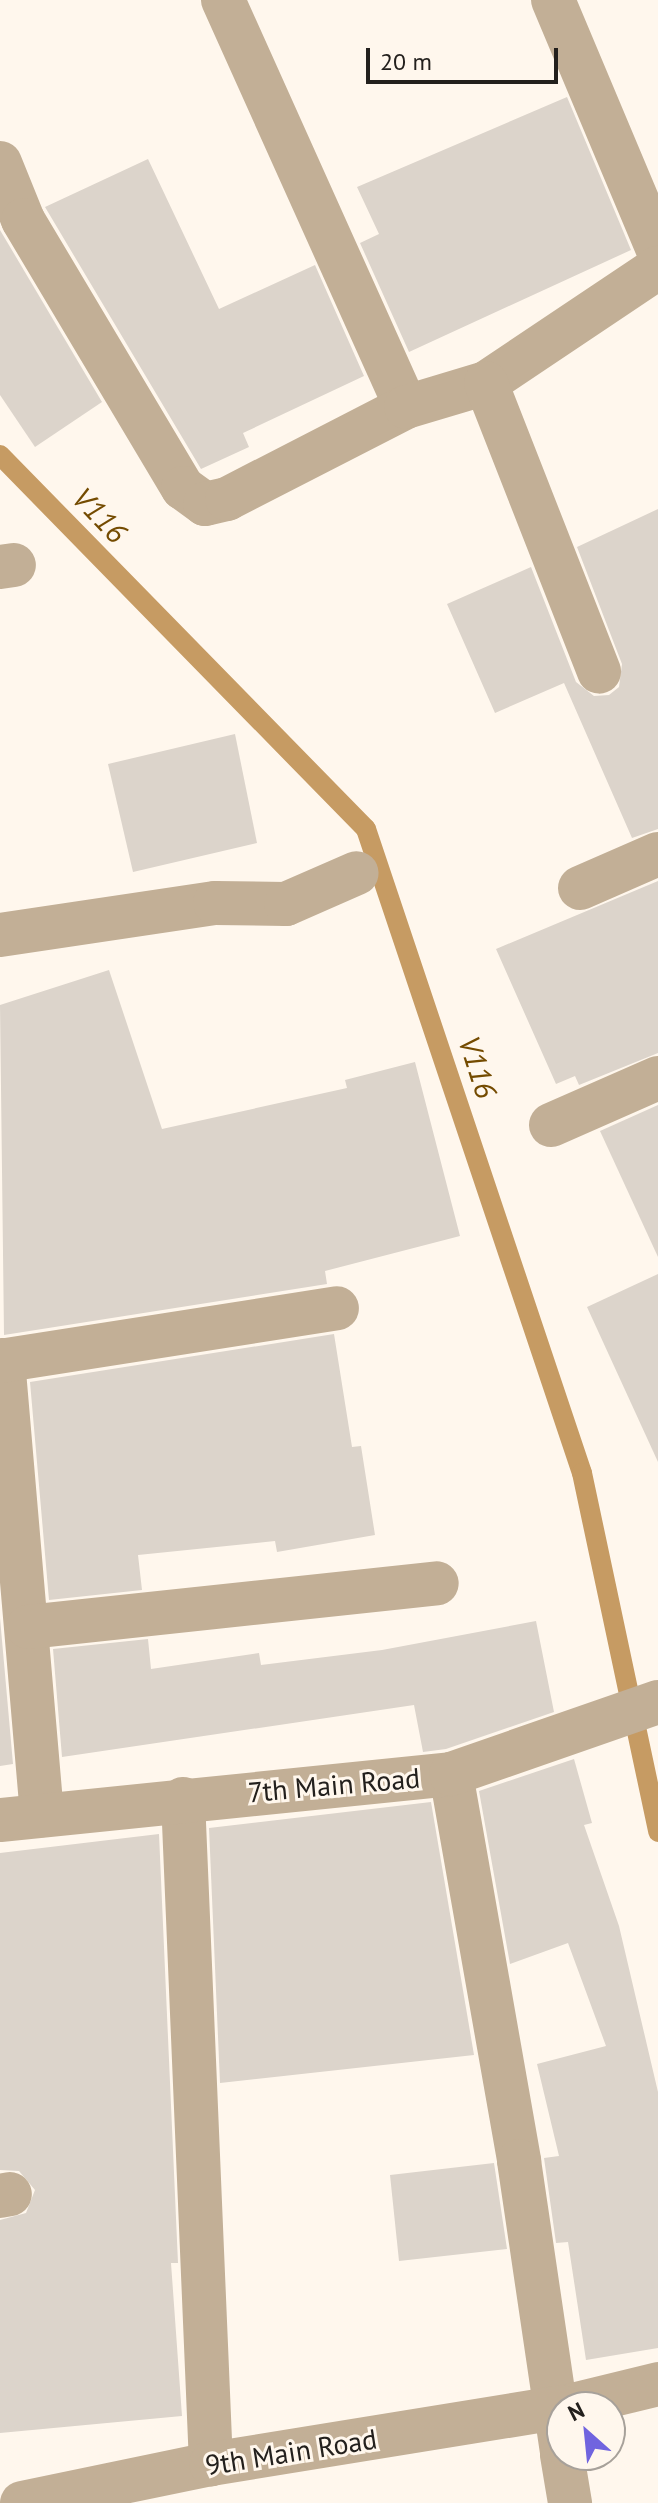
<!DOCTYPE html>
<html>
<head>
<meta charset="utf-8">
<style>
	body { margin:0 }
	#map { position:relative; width:658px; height:2503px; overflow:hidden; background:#fff7ed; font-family:"PT Sans",sans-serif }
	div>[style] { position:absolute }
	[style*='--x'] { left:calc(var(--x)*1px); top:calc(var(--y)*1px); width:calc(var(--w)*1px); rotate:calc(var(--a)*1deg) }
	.stream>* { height:20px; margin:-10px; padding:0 10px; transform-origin:10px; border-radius:10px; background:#c69b63 }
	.building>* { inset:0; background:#dcd4cb }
	.street>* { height:44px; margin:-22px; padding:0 22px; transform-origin:22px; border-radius:22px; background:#c2af96 }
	span { translate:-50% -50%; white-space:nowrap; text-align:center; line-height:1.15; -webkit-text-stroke:6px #fff7ed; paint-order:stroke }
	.street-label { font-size:28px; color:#23201d }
	.water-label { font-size:30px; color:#744b00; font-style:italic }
	.north { position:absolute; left:546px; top:2391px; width:80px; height:80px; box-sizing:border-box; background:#fff7ed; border:2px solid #a7a19a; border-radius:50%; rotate:333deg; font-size:22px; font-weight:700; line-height:32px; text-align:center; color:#23201d }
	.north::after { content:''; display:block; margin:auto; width:28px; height:36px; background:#7064df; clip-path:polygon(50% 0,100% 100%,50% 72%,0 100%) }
	.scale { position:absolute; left:366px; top:48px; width:192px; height:36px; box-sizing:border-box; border:4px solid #23201d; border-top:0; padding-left:10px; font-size:24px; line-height:28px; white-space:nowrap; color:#23201d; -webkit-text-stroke:6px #fff7ed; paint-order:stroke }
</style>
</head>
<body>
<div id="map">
	<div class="stream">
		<i style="--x:0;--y:455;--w:523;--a:45.62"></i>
		<i style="--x:366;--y:829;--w:679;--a:71.46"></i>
		<i style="--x:582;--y:1473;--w:367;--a:78"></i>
	</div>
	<div class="building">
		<i style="clip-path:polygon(567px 97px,631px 250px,409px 352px,360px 243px,379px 234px,357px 187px)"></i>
		<i style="clip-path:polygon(148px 159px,219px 309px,315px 265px,364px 376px,243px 433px,249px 447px,201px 469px,45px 207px)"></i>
		<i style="clip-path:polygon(0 230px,102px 402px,35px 447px,0 395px)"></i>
		<i style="clip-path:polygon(658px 509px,658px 829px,632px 838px,564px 683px,495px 713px,447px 604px,531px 567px,576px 682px,594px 696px,609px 695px,619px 687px,622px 664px,577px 547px)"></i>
		<i style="clip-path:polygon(235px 734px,257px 843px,133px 872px,108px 764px)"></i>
		<i style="clip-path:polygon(658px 881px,658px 1053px,579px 1085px,575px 1076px,556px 1084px,496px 949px)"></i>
		<i style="clip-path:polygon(109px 970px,162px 1129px,347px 1088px,345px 1080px,415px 1062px,460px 1236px,325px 1271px,327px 1284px,4px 1335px,0 1005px)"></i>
		<i style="clip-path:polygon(658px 1105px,658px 1257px,600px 1131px)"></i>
		<i style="clip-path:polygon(658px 1274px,658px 1462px,587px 1307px)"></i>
		<i style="clip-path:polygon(334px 1334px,352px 1447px,361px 1446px,375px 1535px,277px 1552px,275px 1541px,138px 1555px,142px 1590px,49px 1600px,30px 1382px)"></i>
		<i style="clip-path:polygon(0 1618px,13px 1764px,0 1766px)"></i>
		<i style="clip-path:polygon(536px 1621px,554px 1712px,446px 1749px,423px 1752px,414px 1705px,62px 1757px,53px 1649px,148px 1639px,151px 1669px,259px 1653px,261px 1665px,382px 1650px)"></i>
		<i style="clip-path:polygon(574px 1759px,592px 1823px,584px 1825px,619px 1926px,658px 2092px,658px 2348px,586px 2360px,568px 2242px,556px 2243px,544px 2158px,559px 2156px,537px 2064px,606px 2046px,568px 1943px,510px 1964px,479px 1791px)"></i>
		<i style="clip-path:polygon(431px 1802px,474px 2055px,220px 2083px,209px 1828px)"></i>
		<i style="clip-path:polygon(159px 1834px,178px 2263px,171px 2263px,182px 2416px,0 2433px,0 2220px,26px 2213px,35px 2190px,19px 2171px,0 2170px,0 1853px)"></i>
		<i style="clip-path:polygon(494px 2163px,507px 2249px,399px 2261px,390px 2175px)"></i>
	</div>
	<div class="street">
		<i style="--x:223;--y:0;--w:446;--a:65.8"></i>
		<i style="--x:553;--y:0;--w:271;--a:67.2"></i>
		<i style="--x:0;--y:163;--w:61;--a:68"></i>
		<i style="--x:23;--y:220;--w:312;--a:59.2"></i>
		<i style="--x:183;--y:488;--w:27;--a:36"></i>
		<i style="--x:205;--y:504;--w:23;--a:-13"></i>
		<i style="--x:227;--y:499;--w:201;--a:-27.2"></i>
		<i style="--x:406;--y:407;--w:84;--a:-16.7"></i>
		<i style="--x:486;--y:383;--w:207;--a:-33.8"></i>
		<i style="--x:486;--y:383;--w:310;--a:68.6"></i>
		<i style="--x:0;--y:567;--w:14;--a:-8"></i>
		<i style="--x:580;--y:888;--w:85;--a:-23.6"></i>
		<i style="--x:0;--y:935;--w:217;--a:-8.5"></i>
		<i style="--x:215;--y:903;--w:71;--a:0.8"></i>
		<i style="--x:286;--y:904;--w:77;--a:-23.6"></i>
		<i style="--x:551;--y:1125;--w:117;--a:-23.7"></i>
		<i style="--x:3;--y:1360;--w:457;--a:85.1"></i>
		<i style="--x:0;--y:1361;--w:341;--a:-8.9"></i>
		<i style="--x:28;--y:1627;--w:411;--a:-6.1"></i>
		<i style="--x:451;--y:1774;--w:393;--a:80"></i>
		<i style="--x:519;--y:2161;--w:295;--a:81.6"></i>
		<i style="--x:183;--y:1799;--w:666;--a:87.59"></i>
		<i style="--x:0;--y:1820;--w:453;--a:-5.8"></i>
		<i style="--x:451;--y:1774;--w:219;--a:-19.2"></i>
		<i style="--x:0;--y:2196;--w:10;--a:-11"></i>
		<i style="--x:564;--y:2407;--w:97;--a:-13.7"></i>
		<i style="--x:562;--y:2455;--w:49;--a:80.5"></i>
		<i style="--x:22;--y:2503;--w:193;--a:-11.7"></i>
		<i style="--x:211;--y:2464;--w:356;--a:-9.2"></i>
	</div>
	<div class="street-label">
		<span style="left:334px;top:1785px;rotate:-5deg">7th Main Road</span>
		<span style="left:291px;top:2452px;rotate:-9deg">9th Main Road</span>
	</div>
	<div class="water-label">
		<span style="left:100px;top:515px;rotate:46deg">V116</span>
		<span style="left:478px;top:1067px;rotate:72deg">V116</span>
	</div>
	<div class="north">N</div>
	<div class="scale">20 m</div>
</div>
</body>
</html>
